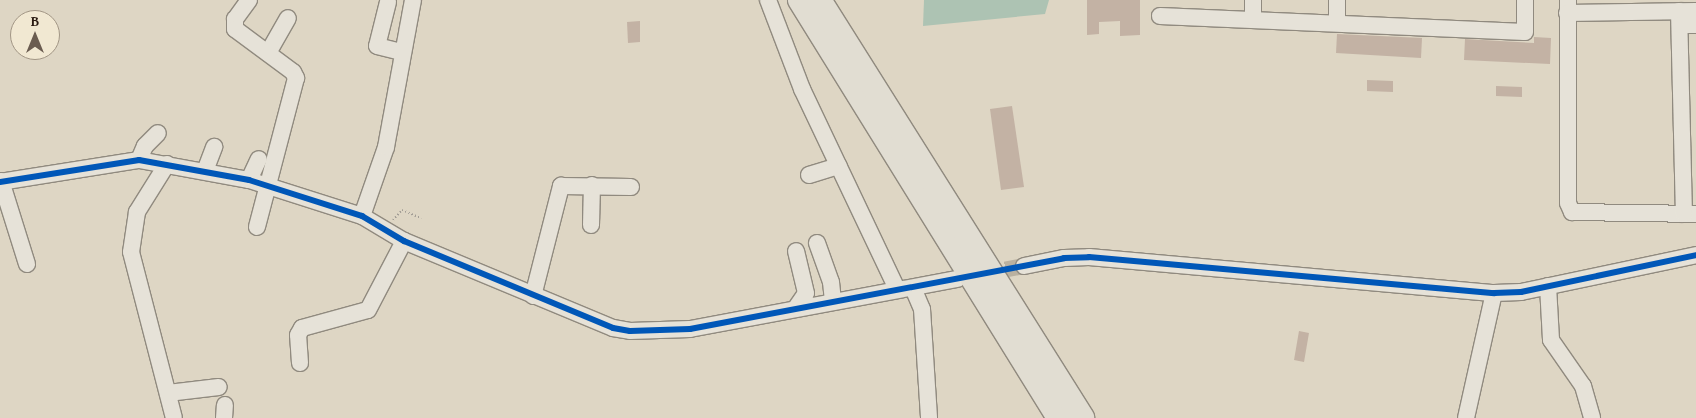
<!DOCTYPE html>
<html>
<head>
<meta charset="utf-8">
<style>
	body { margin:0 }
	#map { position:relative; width:1696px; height:418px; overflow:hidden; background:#ded6c4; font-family:"Gentium Book Plus",serif }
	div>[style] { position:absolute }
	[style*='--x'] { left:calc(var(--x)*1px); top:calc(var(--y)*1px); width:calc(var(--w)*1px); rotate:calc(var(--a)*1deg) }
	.water>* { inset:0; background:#adc3b3 }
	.building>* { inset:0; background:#c3b2a4 }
	.minor-tunnel>* { height:16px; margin-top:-8px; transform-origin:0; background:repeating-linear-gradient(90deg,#bab1a0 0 16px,transparent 0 24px) }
	.path>* { height:2px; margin-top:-1px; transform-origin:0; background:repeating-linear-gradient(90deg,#a39e96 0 1px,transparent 0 3.5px) }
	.roads { filter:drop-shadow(1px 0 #908a7f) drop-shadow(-1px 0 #908a7f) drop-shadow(0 1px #908a7f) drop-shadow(0 -1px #908a7f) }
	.minor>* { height:16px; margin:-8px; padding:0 8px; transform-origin:8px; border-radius:8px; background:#e6e2d8 }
	.highway>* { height:24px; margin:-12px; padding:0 12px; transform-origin:12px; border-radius:12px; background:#e1ddd2 }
	.cycleway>* { height:6px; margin:-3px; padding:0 3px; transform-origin:3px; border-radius:3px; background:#0057b8 }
	span { translate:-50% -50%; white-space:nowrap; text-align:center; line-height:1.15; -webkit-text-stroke:4.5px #f1e8d2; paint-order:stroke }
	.north { position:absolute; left:10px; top:10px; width:50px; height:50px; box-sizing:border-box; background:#f1e8d2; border:1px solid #a29685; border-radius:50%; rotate:0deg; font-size:14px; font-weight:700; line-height:20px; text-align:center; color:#2b1b12 }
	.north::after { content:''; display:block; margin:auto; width:18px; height:22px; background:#6a5c50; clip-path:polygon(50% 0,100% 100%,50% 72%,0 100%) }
</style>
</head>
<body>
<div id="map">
	<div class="water">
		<i style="clip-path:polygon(924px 0,1049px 0,1045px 14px,923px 26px)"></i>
	</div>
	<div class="building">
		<i style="clip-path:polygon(1087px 0,1140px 0,1140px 35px,1120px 36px,1120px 21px,1099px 22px,1099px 34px,1087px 35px)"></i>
		<i style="clip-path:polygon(640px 21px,640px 42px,628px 43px,627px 22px)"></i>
		<i style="clip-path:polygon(1337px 34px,1422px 38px,1421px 58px,1336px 53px)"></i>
		<i style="clip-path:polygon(1534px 37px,1551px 38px,1550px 64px,1464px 60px,1465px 39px,1534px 43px)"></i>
		<i style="clip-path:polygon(1367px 80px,1393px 81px,1393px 92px,1367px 91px)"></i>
		<i style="clip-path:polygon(1496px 86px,1522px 87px,1522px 97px,1496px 96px)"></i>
		<i style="clip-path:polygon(1012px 106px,1024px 187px,1001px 190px,990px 109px)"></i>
		<i style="clip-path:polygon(1299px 331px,1309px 333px,1304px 362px,1294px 360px)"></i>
	</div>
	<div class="minor-tunnel">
		<i style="--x:982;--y:274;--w:43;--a:-10.8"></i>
	</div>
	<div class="path">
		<i style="--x:393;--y:220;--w:13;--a:-48"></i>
		<i style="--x:402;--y:210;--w:21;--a:23"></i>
	</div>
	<div class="roads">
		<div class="minor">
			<i style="--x:249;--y:0;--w:24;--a:126"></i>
			<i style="--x:235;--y:19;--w:10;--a:90"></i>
			<i style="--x:235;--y:29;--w:72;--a:36.6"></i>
			<i style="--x:293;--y:72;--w:7;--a:63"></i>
			<i style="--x:296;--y:78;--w:154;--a:104.7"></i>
			<i style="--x:768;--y:0;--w:95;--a:69.1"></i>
			<i style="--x:802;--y:89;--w:221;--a:64.6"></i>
			<i style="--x:1568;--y:0;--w:203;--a:90"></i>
			<i style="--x:1568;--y:203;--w:10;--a:66"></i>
			<i style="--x:1572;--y:212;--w:124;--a:0.9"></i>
			<i style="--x:388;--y:2;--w:45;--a:104"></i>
			<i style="--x:377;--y:46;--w:25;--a:14"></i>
			<i style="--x:1679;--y:11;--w:203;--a:88.6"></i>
			<i style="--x:1567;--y:13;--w:129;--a:-0.9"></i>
			<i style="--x:1160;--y:16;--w:365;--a:2.5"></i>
			<i style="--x:1525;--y:32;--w:32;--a:-90"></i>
			<i style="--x:1253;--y:19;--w:19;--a:-90"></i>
			<i style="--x:1337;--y:23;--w:23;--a:-90"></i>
			<i style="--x:1680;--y:25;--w:16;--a:0"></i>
			<i style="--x:268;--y:53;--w:40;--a:-60.3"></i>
			<i style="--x:139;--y:160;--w:15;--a:-67"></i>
			<i style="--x:145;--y:146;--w:18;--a:-45"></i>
			<i style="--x:167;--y:164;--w:57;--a:122"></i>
			<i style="--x:137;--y:212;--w:40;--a:98.5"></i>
			<i style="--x:131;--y:252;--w:171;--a:75.5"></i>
			<i style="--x:205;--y:171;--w:26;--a:-69"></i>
			<i style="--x:809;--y:175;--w:31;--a:-17"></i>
			<i style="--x:249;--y:180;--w:23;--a:-65"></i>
			<i style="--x:1;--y:181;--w:87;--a:72.6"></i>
			<i style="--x:0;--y:182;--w:141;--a:-9"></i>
			<i style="--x:139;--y:160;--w:112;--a:10.3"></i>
			<i style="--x:249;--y:180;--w:119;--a:17.7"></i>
			<i style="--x:362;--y:216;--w:49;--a:30.8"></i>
			<i style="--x:404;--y:241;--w:226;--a:22.6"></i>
			<i style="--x:613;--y:328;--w:17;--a:10"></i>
			<i style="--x:630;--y:331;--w:60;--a:-1.9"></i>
			<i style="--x:690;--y:329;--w:272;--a:-10.6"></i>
			<i style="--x:362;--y:216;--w:73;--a:-70.8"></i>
			<i style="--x:386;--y:147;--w:149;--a:-79.6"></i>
			<i style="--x:591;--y:225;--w:40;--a:-88.6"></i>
			<i style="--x:817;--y:243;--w:41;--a:70.3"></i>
			<i style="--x:831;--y:282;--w:20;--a:84"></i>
			<i style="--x:1024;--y:266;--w:41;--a:-11.3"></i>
			<i style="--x:1064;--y:258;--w:25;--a:-2"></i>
			<i style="--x:1089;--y:257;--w:407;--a:5.1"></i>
			<i style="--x:1494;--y:293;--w:27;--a:-2"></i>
			<i style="--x:1521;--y:292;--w:179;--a:-11.9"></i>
			<i style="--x:1548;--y:286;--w:54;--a:86.8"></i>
			<i style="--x:1551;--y:340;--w:56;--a:55.2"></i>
			<i style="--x:1583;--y:386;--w:33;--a:74"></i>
			<i style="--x:913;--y:288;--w:23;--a:67"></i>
			<i style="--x:922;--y:309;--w:109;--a:86.3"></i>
			<i style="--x:533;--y:296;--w:114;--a:-75.7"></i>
			<i style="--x:561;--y:186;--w:70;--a:0.8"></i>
			<i style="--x:795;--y:309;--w:19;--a:-55"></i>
			<i style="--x:806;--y:293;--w:43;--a:-103.4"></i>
			<i style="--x:300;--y:363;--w:28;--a:-94"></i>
			<i style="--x:298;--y:335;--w:8;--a:-60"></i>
			<i style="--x:302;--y:328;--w:68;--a:-15.3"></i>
			<i style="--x:368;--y:310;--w:78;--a:-62.4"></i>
			<i style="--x:168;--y:393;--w:51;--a:-6.7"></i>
			<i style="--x:224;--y:418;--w:13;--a:-86"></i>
			<i style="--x:1466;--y:418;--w:128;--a:-77.4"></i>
		</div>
		<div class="highway">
			<i style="--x:800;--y:0;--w:492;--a:58.2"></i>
			<i style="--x:819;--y:0;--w:494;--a:57.8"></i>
		</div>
	</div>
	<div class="cycleway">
		<i style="--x:0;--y:182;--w:141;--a:-9"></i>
		<i style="--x:139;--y:160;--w:112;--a:10.3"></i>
		<i style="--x:249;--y:180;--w:119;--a:17.7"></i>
		<i style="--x:362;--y:216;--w:49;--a:30.8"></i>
		<i style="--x:404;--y:241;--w:226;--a:22.6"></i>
		<i style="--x:613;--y:328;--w:17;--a:10"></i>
		<i style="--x:630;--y:331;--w:60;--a:-1.9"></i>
		<i style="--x:690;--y:329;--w:381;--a:-10.7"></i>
		<i style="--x:1064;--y:258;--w:25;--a:-2"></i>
		<i style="--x:1089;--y:257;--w:407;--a:5.1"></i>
		<i style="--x:1494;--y:293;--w:27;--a:-2"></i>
		<i style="--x:1521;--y:292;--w:179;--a:-11.9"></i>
	</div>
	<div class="north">B</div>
</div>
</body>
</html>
